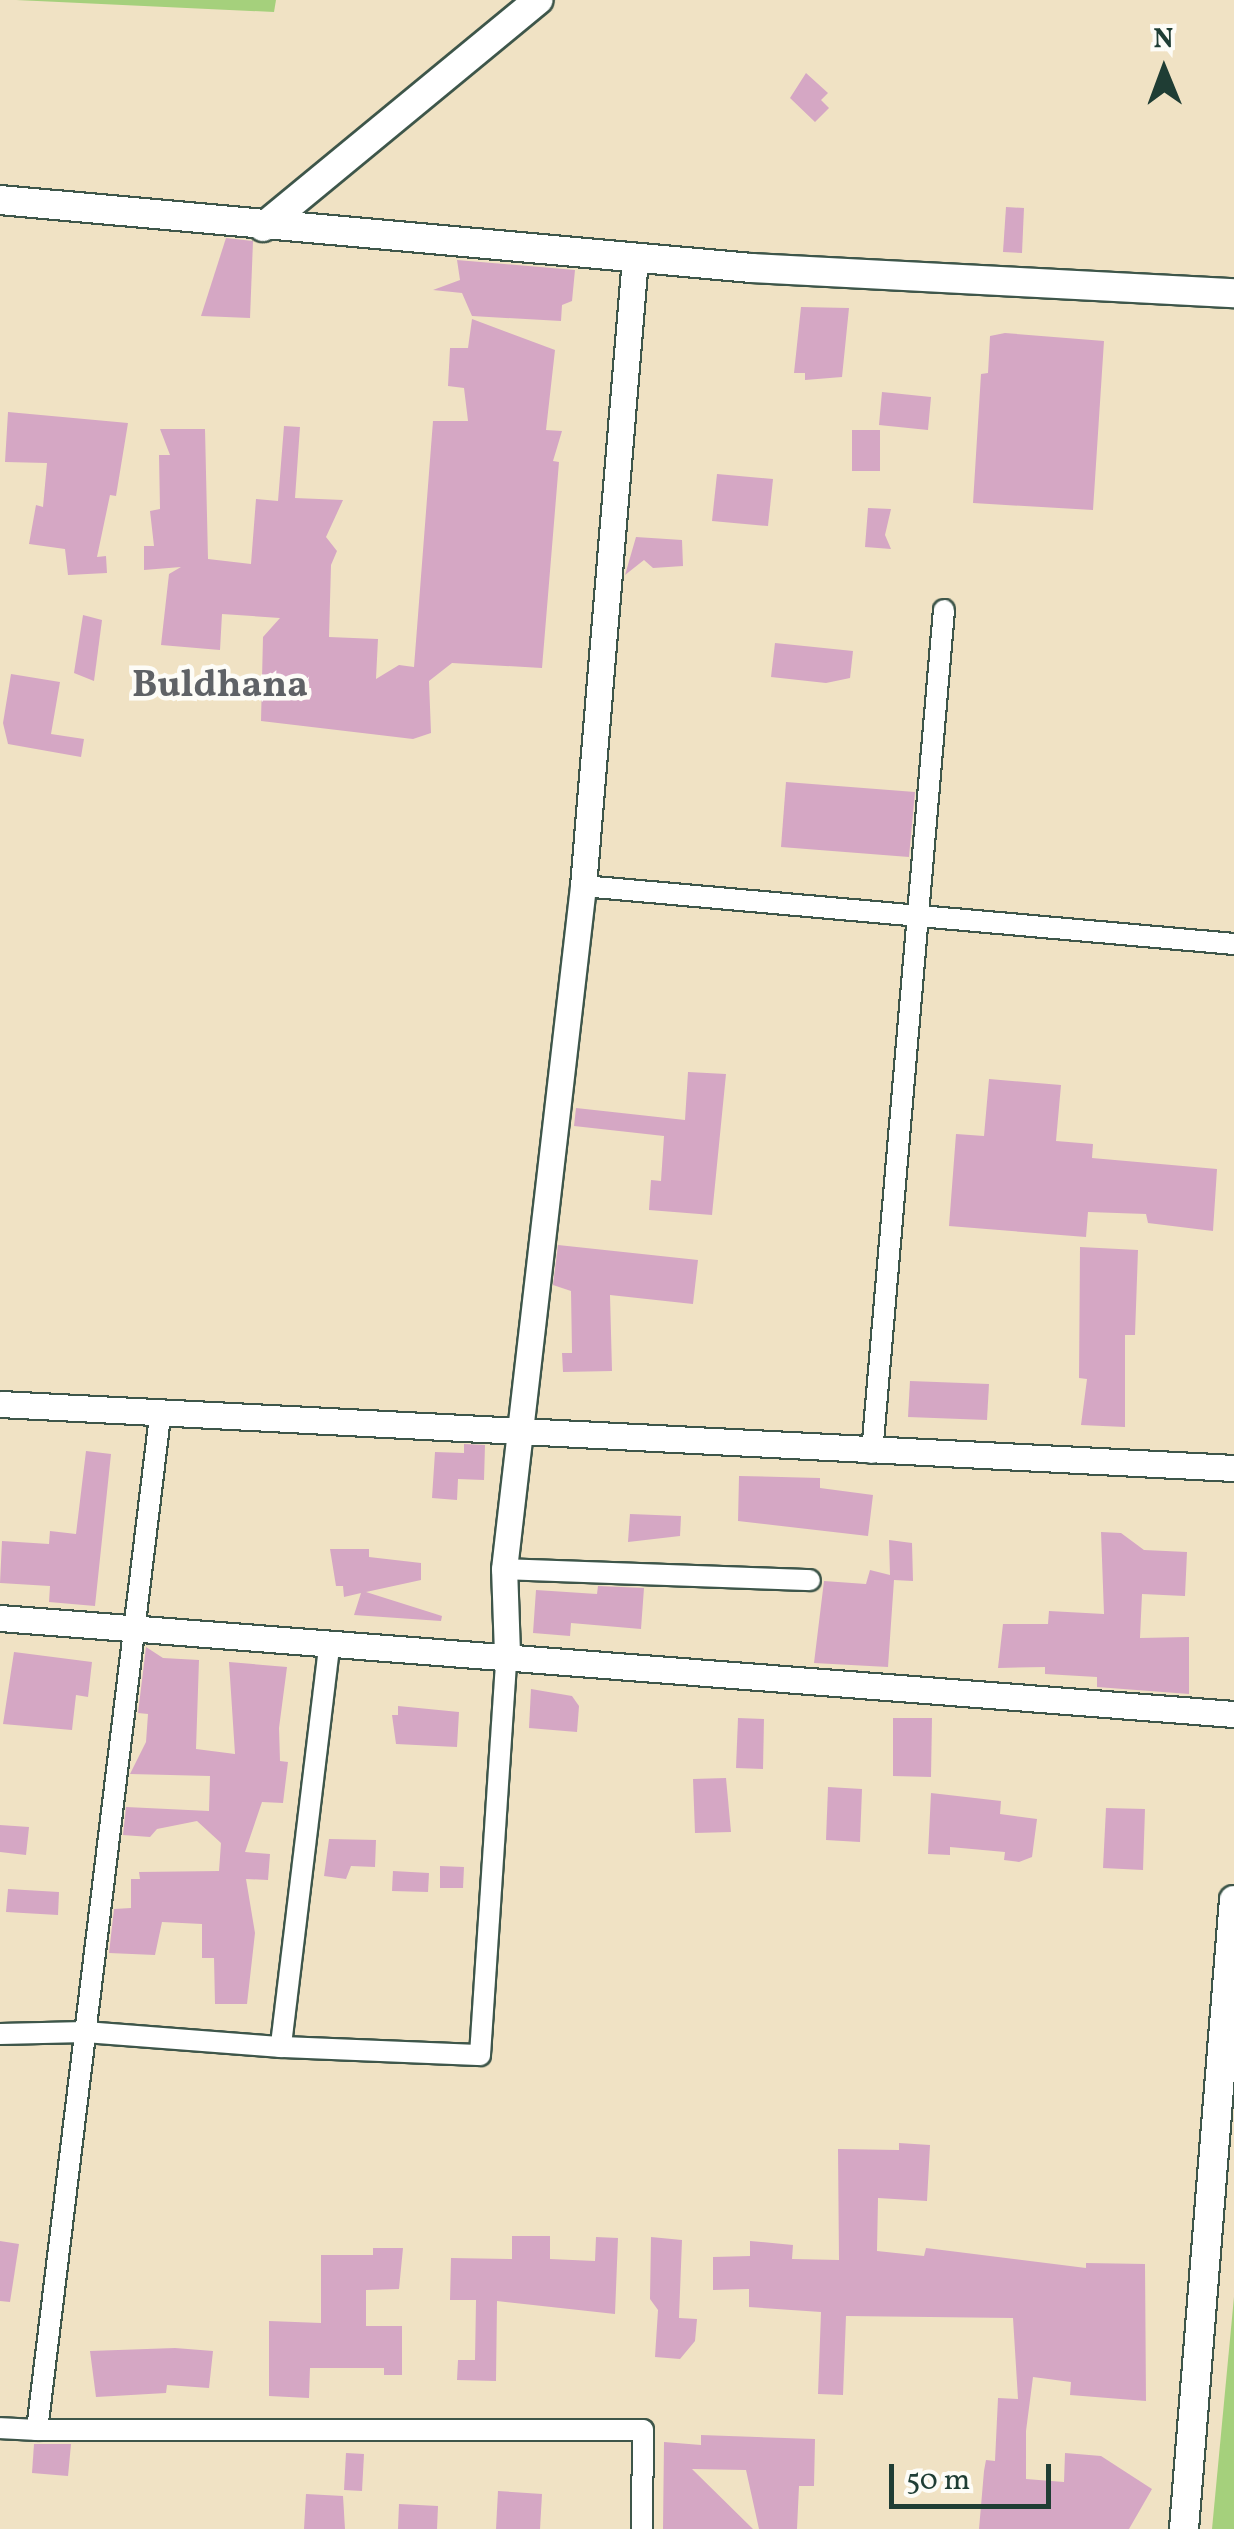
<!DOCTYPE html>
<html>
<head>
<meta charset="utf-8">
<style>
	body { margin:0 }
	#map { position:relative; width:1234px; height:2529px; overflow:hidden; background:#f0e2c4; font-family:Vollkorn,serif }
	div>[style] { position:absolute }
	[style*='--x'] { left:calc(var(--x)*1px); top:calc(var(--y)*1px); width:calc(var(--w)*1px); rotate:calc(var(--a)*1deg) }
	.green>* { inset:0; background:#a5d07c }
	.building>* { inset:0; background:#d5a7c4 }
	.roads { filter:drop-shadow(2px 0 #3e564a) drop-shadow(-2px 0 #3e564a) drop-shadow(0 2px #3e564a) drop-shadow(0 -2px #3e564a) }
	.minor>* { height:20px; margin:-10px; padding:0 10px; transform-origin:10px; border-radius:10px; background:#fff }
	.tertiary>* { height:25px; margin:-12.5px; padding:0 12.5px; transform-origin:12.5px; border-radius:12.5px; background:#fff }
	.secondary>* { height:28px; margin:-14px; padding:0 14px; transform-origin:14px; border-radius:14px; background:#fff }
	span { translate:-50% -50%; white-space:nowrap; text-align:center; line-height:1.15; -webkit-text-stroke:9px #fdfcf7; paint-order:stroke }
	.district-label { font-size:38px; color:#5f6266; font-weight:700 }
	.north { position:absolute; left:1114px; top:20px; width:100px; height:100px; -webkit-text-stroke:8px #fdfcf7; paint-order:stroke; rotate:359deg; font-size:28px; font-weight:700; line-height:40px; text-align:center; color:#1f3d34 }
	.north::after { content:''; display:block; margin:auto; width:35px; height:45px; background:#1f3d34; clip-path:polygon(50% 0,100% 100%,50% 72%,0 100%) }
	.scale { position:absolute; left:889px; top:2464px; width:162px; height:45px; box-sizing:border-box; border:5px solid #1f3d34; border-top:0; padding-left:12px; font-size:30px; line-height:35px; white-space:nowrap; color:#1f3d34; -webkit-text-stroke:8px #fdfcf7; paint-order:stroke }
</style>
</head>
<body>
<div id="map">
	<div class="green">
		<i style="clip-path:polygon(16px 0,276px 0,274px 12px)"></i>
		<i style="clip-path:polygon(1234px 2297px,1234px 2529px,1212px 2529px)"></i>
	</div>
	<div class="building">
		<i style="clip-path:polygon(806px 73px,828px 93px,821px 100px,829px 108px,815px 122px,790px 98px)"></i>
		<i style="clip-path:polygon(1006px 207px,1024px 208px,1022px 253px,1003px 252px)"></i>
		<i style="clip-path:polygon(226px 238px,253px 241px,250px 318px,201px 316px)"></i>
		<i style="clip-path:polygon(457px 260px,575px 270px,572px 301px,562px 305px,561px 321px,472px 316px,462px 293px,433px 290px,460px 280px)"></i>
		<i style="clip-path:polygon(801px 307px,849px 308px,842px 377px,805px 380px,805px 373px,794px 373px)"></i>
		<i style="clip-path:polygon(472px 319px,555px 350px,546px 430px,562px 431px,553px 461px,559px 462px,542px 668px,452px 663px,429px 681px,431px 733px,413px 739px,261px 721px,263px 637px,280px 618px,222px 614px,220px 650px,161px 645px,169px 574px,181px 567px,144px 570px,144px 546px,154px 546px,150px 511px,160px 509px,159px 455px,170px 455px,160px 429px,205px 429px,208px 559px,251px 564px,256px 499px,278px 501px,284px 426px,300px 427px,295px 498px,343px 500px,326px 537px,337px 551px,331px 565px,329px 637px,378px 639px,376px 679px,399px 665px,414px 667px,433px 421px,468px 421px,464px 388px,448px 386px,450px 348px,468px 348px)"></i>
		<i style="clip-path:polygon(1005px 333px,1104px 341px,1093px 510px,973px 503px,981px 374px,988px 373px,990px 336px)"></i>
		<i style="clip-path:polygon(882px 392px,931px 397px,928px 430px,879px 425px)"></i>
		<i style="clip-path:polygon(8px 412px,128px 423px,116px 496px,110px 495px,97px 557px,106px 556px,107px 573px,68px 575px,65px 549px,29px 544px,36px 505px,43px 507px,47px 463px,5px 462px)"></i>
		<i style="clip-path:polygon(852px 430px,880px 430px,880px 471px,852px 471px)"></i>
		<i style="clip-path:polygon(717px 474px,773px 479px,768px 526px,712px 521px)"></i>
		<i style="clip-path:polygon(868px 508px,891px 509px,885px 535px,891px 549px,865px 547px)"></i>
		<i style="clip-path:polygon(636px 537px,682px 540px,683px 566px,653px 568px,644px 560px,625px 575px)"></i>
		<i style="clip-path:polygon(83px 615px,102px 620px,94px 681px,74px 673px)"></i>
		<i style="clip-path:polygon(775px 643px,853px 651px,850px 678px,826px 683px,771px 677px)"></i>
		<i style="clip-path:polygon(11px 674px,60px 682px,51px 734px,84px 739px,81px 757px,8px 744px,3px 723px)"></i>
		<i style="clip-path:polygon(786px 782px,915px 792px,909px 857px,781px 847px)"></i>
		<i style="clip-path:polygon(688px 1072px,726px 1074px,712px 1215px,649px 1210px,651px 1180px,661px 1181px,664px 1136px,574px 1126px,576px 1108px,685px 1120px)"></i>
		<i style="clip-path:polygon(989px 1079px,1061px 1085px,1056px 1141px,1093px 1144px,1092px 1158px,1217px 1169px,1213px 1231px,1148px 1223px,1146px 1214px,1088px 1212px,1086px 1237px,949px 1226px,956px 1134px,984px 1136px)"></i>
		<i style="clip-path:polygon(558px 1245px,698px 1260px,693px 1304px,610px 1295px,612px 1371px,563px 1372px,562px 1353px,572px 1353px,571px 1291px,553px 1285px)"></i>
		<i style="clip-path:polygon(1080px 1247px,1138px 1250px,1135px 1335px,1125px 1335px,1125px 1427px,1081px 1425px,1087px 1379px,1079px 1378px)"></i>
		<i style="clip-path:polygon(910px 1381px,989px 1384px,987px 1420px,908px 1417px)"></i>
		<i style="clip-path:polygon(464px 1444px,485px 1445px,484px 1480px,458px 1479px,457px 1500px,432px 1498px,435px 1452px,464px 1453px)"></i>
		<i style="clip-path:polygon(86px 1451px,111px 1454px,95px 1606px,49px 1602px,50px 1586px,0 1583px,2px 1541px,49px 1544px,50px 1531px,76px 1534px)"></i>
		<i style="clip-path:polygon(739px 1476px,820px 1478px,820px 1488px,873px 1495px,868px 1536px,738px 1521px)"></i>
		<i style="clip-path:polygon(630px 1514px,681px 1516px,680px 1536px,628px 1542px)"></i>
		<i style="clip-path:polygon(1101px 1532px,1121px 1533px,1144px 1550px,1187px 1552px,1185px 1596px,1142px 1594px,1140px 1638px,1189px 1637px,1189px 1694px,1097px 1687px,1097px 1677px,1045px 1674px,1045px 1667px,998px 1668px,1003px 1624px,1048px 1624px,1049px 1611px,1104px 1614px)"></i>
		<i style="clip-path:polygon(889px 1540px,912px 1543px,913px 1581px,894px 1580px,888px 1667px,814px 1663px,824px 1581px,866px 1584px,870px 1570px,890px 1575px)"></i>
		<i style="clip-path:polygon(330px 1549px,369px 1549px,369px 1557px,421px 1563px,421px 1580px,366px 1592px,442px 1616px,441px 1621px,354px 1615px,361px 1593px,344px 1597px,343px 1586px,336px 1586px)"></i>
		<i style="clip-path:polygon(598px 1586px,644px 1588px,641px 1629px,571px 1623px,570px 1636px,533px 1633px,536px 1590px,597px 1594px)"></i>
		<i style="clip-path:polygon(146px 1647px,163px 1658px,199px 1660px,196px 1749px,235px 1754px,229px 1662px,287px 1667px,279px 1728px,280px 1761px,288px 1762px,283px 1803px,262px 1802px,245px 1852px,270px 1854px,268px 1880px,246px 1879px,255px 1933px,247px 2004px,215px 2004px,214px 1958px,202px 1958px,202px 1924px,162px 1922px,155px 1955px,109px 1953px,114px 1909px,131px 1908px,131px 1879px,140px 1879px,139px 1872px,219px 1871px,221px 1843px,197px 1821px,157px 1829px,150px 1837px,123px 1835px,126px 1807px,209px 1811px,210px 1776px,130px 1774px,146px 1742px,148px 1714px,138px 1713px)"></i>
		<i style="clip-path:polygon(14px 1652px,92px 1662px,88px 1697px,76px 1695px,72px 1730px,3px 1724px)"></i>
		<i style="clip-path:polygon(531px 1689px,572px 1696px,579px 1706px,577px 1732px,529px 1728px)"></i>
		<i style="clip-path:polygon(398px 1706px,459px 1712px,457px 1747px,396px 1744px,392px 1715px,398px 1715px)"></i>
		<i style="clip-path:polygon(738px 1718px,764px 1719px,763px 1769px,736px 1768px)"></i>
		<i style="clip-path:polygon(893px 1718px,932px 1718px,931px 1777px,893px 1776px)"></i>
		<i style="clip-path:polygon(726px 1778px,731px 1832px,695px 1833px,693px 1779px)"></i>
		<i style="clip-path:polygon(828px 1787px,862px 1789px,860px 1842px,826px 1840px)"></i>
		<i style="clip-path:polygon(931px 1793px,1001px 1801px,1000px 1814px,1037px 1819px,1032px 1857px,1019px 1862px,1004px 1860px,1005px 1852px,950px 1847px,950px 1855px,928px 1854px)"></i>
		<i style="clip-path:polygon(1106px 1808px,1145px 1809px,1143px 1870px,1103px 1868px)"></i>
		<i style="clip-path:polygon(0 1825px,29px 1827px,26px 1855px,0 1852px)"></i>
		<i style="clip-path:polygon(329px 1839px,376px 1840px,375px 1867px,351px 1866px,346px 1879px,324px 1876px)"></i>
		<i style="clip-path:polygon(440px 1866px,464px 1867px,463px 1888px,440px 1888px)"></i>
		<i style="clip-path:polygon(393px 1871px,429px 1873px,428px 1892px,392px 1891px)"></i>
		<i style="clip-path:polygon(8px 1889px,59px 1892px,58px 1915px,6px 1912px)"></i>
		<i style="clip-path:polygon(899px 2143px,930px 2145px,927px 2201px,878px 2198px,877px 2251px,924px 2256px,926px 2248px,1086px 2268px,1086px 2263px,1145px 2264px,1146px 2401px,1070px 2395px,1071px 2382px,1033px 2377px,1026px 2431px,1026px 2479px,1064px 2482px,1065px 2453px,1101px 2456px,1152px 2489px,1129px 2529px,979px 2529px,984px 2471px,986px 2460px,995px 2461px,998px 2398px,1018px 2399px,1013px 2318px,846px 2316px,843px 2395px,818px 2394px,821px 2312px,749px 2307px,749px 2289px,713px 2290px,713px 2257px,750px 2256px,750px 2241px,793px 2245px,792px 2259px,839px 2260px,838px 2149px,899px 2150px)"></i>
		<i style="clip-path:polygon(512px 2236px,550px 2236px,550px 2259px,595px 2261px,596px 2237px,618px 2238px,615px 2314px,497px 2301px,496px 2381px,457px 2380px,458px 2360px,475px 2360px,476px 2300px,450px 2300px,451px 2258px,512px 2259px)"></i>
		<i style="clip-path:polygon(651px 2237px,682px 2240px,679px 2318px,697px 2319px,695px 2341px,680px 2359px,655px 2357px,658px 2310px,650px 2299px)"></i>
		<i style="clip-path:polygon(0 2241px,19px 2244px,10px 2302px,0 2301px)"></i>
		<i style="clip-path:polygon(373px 2248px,403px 2248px,399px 2289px,366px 2290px,366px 2326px,402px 2326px,402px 2375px,384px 2375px,384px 2368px,310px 2368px,309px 2398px,269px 2396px,269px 2321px,321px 2323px,321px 2255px,373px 2255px)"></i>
		<i style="clip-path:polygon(175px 2348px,213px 2351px,209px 2388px,167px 2385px,166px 2393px,96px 2397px,90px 2351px)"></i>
		<i style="clip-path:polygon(701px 2435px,815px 2439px,814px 2486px,799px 2486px,797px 2529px,759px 2529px,746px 2470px,692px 2469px,753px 2529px,663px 2529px,664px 2442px,701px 2445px)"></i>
		<i style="clip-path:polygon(34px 2444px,71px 2444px,68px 2476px,32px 2473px)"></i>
		<i style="clip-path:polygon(346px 2453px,364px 2454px,362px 2491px,344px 2490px)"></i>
		<i style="clip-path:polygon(498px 2491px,542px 2494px,540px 2529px,496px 2529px)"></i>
		<i style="clip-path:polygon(306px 2494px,343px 2496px,345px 2529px,304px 2529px)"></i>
		<i style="clip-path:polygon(399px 2504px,438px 2506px,437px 2529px,398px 2529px)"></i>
	</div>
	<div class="roads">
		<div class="minor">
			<i style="--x:583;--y:886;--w:654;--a:5.09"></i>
			<i style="--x:872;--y:1453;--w:846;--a:-85.12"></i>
			<i style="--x:504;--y:1569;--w:306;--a:2.1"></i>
			<i style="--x:329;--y:1648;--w:402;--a:96.9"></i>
			<i style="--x:281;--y:2047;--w:199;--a:2.3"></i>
			<i style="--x:480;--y:2055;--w:403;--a:-86.2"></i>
			<i style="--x:0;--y:2034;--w:85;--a:-1.3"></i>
			<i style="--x:85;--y:2032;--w:197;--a:4.4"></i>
			<i style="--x:0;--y:2428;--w:37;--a:3"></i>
			<i style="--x:37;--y:2430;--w:1021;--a:-83.08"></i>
			<i style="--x:37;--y:2430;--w:606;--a:0"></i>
			<i style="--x:643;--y:2430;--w:99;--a:90.6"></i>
		</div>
		<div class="tertiary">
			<i style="--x:0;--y:1404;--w:1236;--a:2.97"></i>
			<i style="--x:0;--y:1618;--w:1238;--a:4.45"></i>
			<i style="--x:507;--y:1653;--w:84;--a:-92"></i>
			<i style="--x:504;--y:1569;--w:688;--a:-83.4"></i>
			<i style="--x:583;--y:886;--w:630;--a:-85.27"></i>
		</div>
		<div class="secondary">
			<i style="--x:0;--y:200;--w:754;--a:5.17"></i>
			<i style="--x:751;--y:268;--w:484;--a:3"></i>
			<i style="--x:263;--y:227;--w:357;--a:-39.5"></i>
			<i style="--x:1184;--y:2529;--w:631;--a:-85.46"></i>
		</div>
	</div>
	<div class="district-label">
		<span style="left:220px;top:687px">Buldhana</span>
	</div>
	<div class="north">N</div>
	<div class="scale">50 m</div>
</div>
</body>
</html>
